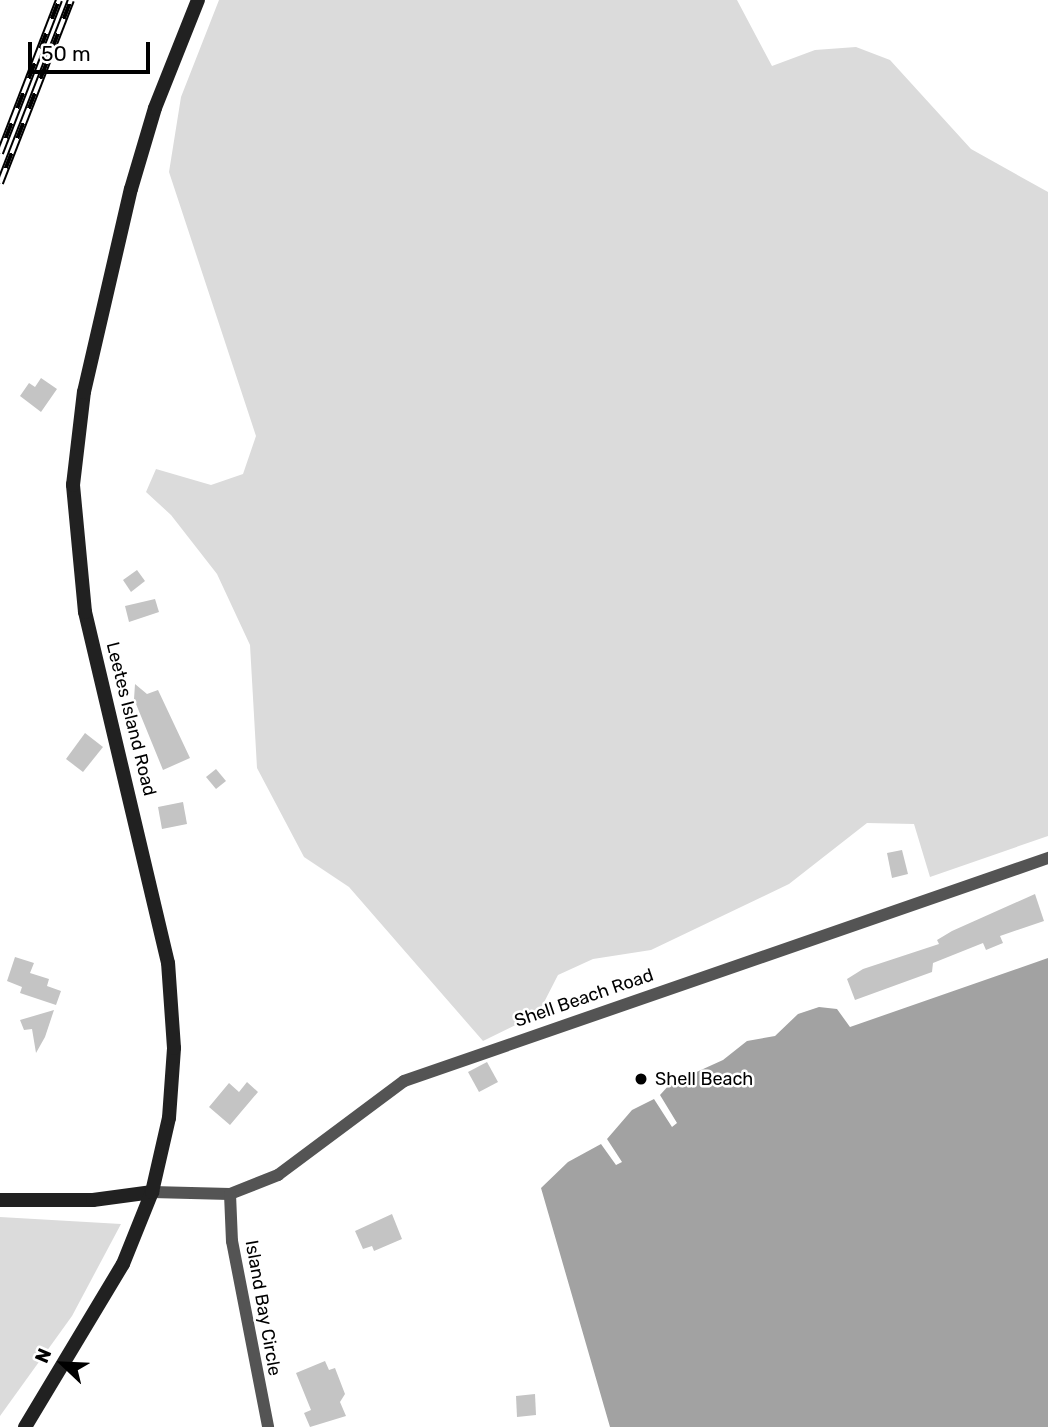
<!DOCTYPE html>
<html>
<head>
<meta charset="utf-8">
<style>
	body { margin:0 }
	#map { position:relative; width:1048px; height:1427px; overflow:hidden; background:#fff; font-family:Rubik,sans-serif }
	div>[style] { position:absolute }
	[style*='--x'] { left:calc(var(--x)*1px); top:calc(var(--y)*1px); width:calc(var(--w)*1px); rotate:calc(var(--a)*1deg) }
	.green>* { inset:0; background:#dbdbdb }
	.water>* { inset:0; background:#a2a2a2 }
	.building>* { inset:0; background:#c4c4c4 }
	.street>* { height:12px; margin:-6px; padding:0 6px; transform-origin:6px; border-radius:6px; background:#545454 }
	.secondary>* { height:14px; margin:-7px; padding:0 7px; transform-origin:7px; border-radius:7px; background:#212121 }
	.rail>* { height:8px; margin-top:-4px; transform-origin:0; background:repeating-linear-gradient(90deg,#fff 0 16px,#000 0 32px); box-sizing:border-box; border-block:2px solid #000 }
	.dots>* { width:19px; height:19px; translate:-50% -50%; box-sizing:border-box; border:4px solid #fff; border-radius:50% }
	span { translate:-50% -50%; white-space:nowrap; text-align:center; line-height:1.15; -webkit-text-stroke:5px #fff; paint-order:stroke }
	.street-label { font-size:18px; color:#000 }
	.poi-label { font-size:18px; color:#000 }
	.left { translate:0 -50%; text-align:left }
	.north { position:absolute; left:28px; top:1329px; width:70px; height:70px; -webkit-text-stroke:5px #fff; paint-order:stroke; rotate:293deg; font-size:19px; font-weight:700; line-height:28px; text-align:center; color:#000 }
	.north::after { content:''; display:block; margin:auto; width:24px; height:32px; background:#000; clip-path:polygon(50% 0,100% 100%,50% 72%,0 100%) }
	.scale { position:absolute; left:28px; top:42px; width:122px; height:32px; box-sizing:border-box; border:4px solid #000; border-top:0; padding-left:9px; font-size:21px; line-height:24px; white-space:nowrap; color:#000; -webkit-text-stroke:5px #fff; paint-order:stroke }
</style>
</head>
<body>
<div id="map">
	<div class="green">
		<i style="clip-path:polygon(219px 0,737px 0,772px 66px,815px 50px,856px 47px,890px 60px,971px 149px,1048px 192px,1048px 836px,930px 877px,914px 824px,867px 823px,789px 884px,651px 950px,593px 959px,558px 975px,538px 1014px,483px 1041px,349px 887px,304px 857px,257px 768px,250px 645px,217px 574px,171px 515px,146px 492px,156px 469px,211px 485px,243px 474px,256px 436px,169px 172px,181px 97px)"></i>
		<i style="clip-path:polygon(0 1217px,121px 1224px,72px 1316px,0 1416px)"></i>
	</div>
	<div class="water">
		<i style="clip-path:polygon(1048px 958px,1048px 1427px,610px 1427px,541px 1188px,568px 1162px,601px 1144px,616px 1165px,622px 1162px,607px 1139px,632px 1110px,654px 1099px,672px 1127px,677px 1123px,660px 1095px,670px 1084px,723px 1060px,747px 1041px,775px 1036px,798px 1014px,819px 1007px,837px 1009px,850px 1027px)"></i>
	</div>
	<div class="building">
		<i style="clip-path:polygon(41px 378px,57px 389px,41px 412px,20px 396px,29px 383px,35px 387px)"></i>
		<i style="clip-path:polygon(137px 570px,145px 581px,131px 592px,123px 580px)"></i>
		<i style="clip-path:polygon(155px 599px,159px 612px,129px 622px,125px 606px)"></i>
		<i style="clip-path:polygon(135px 684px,147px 694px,158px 690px,190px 758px,163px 770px,134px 699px)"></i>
		<i style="clip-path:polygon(85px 733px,103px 747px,83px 772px,66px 759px)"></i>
		<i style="clip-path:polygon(216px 769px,226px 781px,216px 789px,206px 777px)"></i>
		<i style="clip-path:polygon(183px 802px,187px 824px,162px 829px,158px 807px)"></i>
		<i style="clip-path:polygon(902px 850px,908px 874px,892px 878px,887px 853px)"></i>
		<i style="clip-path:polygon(1035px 894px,1044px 921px,1000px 936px,1003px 943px,986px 950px,983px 943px,933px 963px,932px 972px,855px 1000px,847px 979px,863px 969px,939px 944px,937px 940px,952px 931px)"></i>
		<i style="clip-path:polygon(15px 957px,34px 963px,30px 973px,49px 979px,47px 986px,61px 991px,56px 1005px,20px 993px,22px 987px,7px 981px)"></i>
		<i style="clip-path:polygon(54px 1010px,45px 1037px,36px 1053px,32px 1029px,24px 1030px,20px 1020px)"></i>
		<i style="clip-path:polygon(487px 1062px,498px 1082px,479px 1092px,468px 1072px)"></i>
		<i style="clip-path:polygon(247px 1082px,258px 1092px,230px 1125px,209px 1107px,229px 1083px,239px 1092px)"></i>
		<i style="clip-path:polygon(392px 1214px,402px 1239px,374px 1251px,372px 1246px,363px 1249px,355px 1231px)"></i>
		<i style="clip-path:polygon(325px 1361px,329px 1370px,335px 1368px,345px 1394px,340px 1402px,346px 1416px,310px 1427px,304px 1413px,311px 1410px,296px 1373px)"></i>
		<i style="clip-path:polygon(535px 1394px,536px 1415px,517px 1417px,516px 1396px)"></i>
	</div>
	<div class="street">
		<i style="--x:152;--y:1192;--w:78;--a:1.5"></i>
		<i style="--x:230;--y:1194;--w:52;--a:-21.6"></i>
		<i style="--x:278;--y:1175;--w:157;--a:-36.7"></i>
		<i style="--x:404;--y:1081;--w:682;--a:-19.1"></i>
		<i style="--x:230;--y:1194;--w:47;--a:87.6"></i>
		<i style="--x:232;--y:1241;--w:189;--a:79"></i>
	</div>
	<div class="secondary">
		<i style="--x:0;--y:1200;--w:93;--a:0"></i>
		<i style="--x:93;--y:1200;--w:60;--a:-7.7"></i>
		<i style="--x:25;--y:1427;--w:190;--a:-59"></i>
		<i style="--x:123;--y:1264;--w:78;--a:-68.1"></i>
		<i style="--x:152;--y:1192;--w:76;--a:-77.1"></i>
		<i style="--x:169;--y:1118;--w:70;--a:-85.9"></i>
		<i style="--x:174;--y:1048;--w:85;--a:-94"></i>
		<i style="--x:168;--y:963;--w:361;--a:-103.3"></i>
		<i style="--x:85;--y:612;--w:128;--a:-95.4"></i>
		<i style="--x:73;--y:485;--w:94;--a:-83.3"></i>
		<i style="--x:84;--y:392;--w:208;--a:-77"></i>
		<i style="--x:131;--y:189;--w:84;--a:-73.5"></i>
		<i style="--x:155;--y:108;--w:116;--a:-68.3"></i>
	</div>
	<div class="rail">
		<i style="--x:0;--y:153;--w:164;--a:-68.9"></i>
		<i style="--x:0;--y:183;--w:196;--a:-68.8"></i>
	</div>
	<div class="dots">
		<i style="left:641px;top:1079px;background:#000"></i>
	</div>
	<div class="street-label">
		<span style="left:131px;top:719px;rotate:76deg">Leetes Island Road</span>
		<span style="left:584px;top:998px;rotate:-19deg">Shell Beach Road</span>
		<span style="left:263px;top:1308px;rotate:80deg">Island Bay Circle</span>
	</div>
	<div class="poi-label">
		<span class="left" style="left:655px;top:1079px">Shell Beach</span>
	</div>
	<div class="north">N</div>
	<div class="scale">50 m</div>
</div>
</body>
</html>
